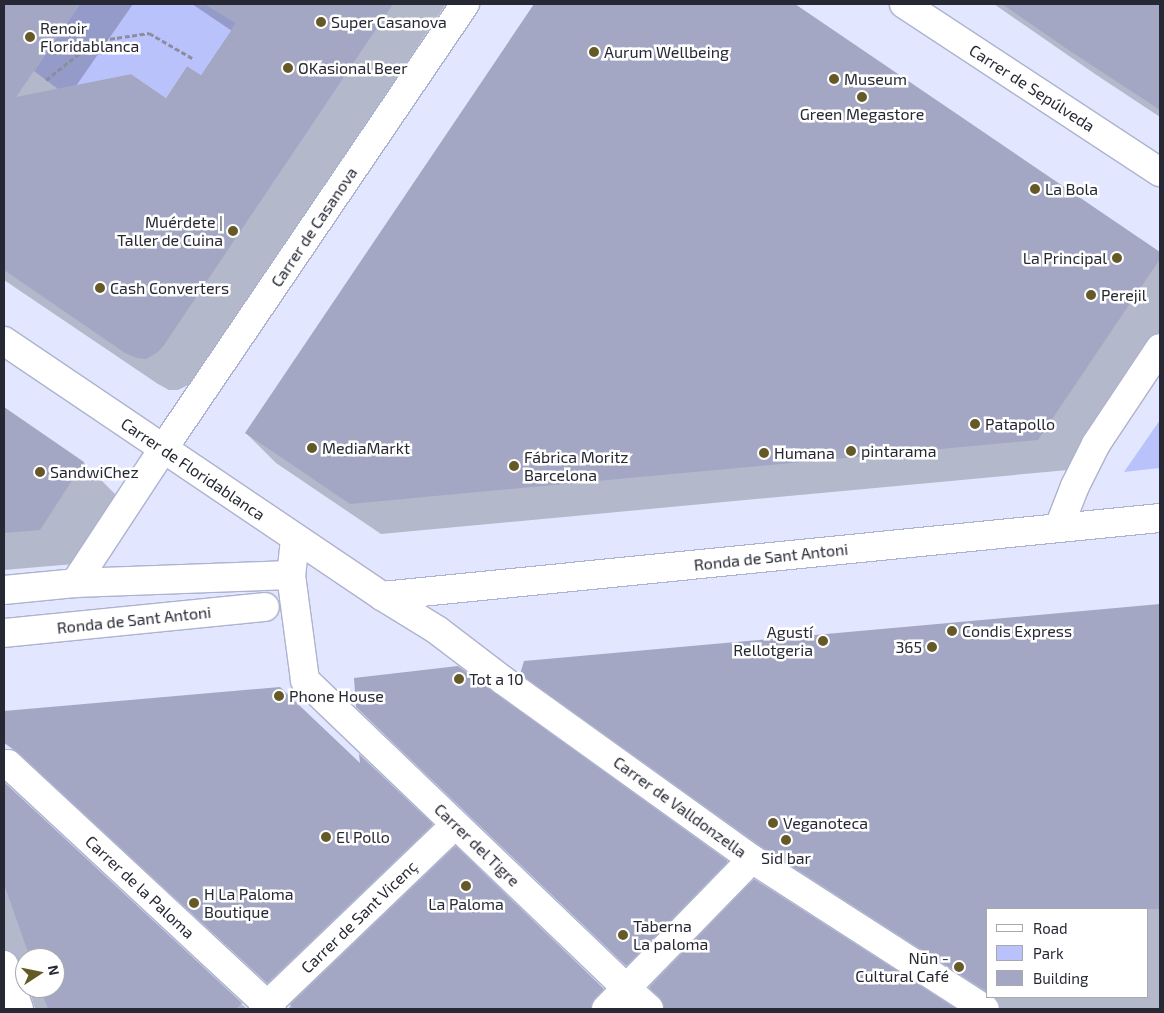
<!DOCTYPE html>
<html>
<head>
<meta charset="utf-8">
<style>
	body { margin:0 }
	#map { position:relative; width:1164px; height:1013px; overflow:hidden; background:#e2e6fe; font-family:"Exo 2",sans-serif }
	div>[style] { position:absolute }
	[style*='--x'] { left:calc(var(--x)*1px); top:calc(var(--y)*1px); width:calc(var(--w)*1px); rotate:calc(var(--a)*1deg) }
	.green>* { inset:0; background:#bac2fc }
	.shadow>* { inset:0; background:#0003 }
	.building>* { inset:0; background:#a3a7c4 }
	.path>* { height:3px; margin-top:-1.5px; transform-origin:0; background:repeating-linear-gradient(90deg,#8b8ea0 0 5px,transparent 0 7.5px) }
	.roads { filter:drop-shadow(1px 0 #adb2ce) drop-shadow(-1px 0 #adb2ce) drop-shadow(0 1px #adb2ce) drop-shadow(0 -1px #adb2ce) }
	.pedestrian>* { height:28px; margin:-14px; padding:0 14px; transform-origin:14px; border-radius:14px; background:#fff }
	.minor>* { height:28px; margin:-14px; padding:0 14px; transform-origin:14px; border-radius:14px; background:#fff }
	.tertiary>* { height:28px; margin:-14px; padding:0 14px; transform-origin:14px; border-radius:14px; background:#fff }
	.secondary>* { height:28px; margin:-14px; padding:0 14px; transform-origin:14px; border-radius:14px; background:#fff }
	.dots>* { width:14px; height:14px; translate:-50% -50%; box-sizing:border-box; border:2px solid #fff; border-radius:50% }
	span { translate:-50% -50%; white-space:nowrap; text-align:center; line-height:1.15; -webkit-text-stroke:5px #fff; paint-order:stroke }
	.poi-label { font-size:16px; color:#262833 }
	.left { translate:0 -50%; text-align:left }
	.right { translate:-100% -50%; text-align:right }
	.street-label { font-size:16px; color:#262833 }
	.frame { position:absolute; inset:0; border:5px solid #262833; pointer-events:none }
	.legend { position:absolute; left:986px; top:908px; width:162px; height:90px; box-sizing:border-box; background:#fff; border:1px solid #a8a9ad; margin:0; padding:6px 9px; list-style:none; font-size:15px; color:#262833 }
	.legend li { display:flex; align-items:center; gap:10px; height:25px }
	.legend b { width:25px; border:1px solid #a8a9ad }
	.north { position:absolute; left:15px; top:948px; width:50px; height:50px; box-sizing:border-box; background:#fff; border:1px solid #a8a9ad; border-radius:50%; rotate:79deg; font-size:14px; font-weight:700; line-height:20px; text-align:center; color:#262833 }
	.north::after { content:''; display:block; margin:auto; width:18px; height:22px; background:#655a27; clip-path:polygon(50% 0,100% 100%,50% 72%,0 100%) }
</style>
</head>
<body>
<div id="map">
	<div class="green">
		<i style="clip-path:polygon(80px 4px,205px 4px,236px 23px,201px 75px,187px 66px,166px 98px,131px 74px,58px 89px,34px 71px)"></i>
		<i style="clip-path:polygon(1160px 420px,1160px 468px,1124px 472px)"></i>
	</div>
	<div class="shadow">
		<i style="clip-path:polygon(4px 4px,133px 4px,76px 86px,166px 99px,201px 77px,232px 31px,192px 4px,446px 4px,196px 376px,190px 384px,178px 390px,169px 390px,158px 384px,4px 280px)"></i>
		<i style="clip-path:polygon(535px 4px,792px 4px,1160px 253px,1160px 333px,1068px 470px,381px 534px,276px 463px,246px 433px)"></i>
		<i style="clip-path:polygon(994px 4px,1160px 4px,1160px 117px,1095px 74px)"></i>
		<i style="clip-path:polygon(4px 409px,84px 463px,118px 497px,74px 564px,4px 570px)"></i>
		<i style="clip-path:polygon(evenodd,1160px 605px,1160px 1009px,1001px 1009px,790px 873px,549px 701px,522px 673px,525px 662px,1160px 605px,988px 909px,1148px 909px,1148px 997px,988px 997px,988px 909px)"></i>
		<i style="clip-path:polygon(458px 667px,727px 862px,750px 885px,754px 881px,954px 1009px,665px 1009px,665px 1003px,654px 991px,384px 734px)"></i>
		<i style="clip-path:polygon(6px 743px,362px 767px,361px 757px,623px 1009px,288px 1009px,291px 1005px)"></i>
		<i style="clip-path:polygon(4px 784px,247px 1009px,35px 1009px,29px 988px,55px 988px,55px 958px,25px 958px,25px 979px,19px 983px,21px 1009px,4px 1009px)"></i>
	</div>
	<div class="building">
		<i style="clip-path:polygon(4px 4px,80px 4px,16px 97px,131px 74px,166px 98px,187px 66px,201px 75px,236px 23px,205px 4px,393px 4px,164px 345px,158px 352px,146px 359px,137px 358px,125px 353px,4px 270px)"></i>
		<i style="clip-path:polygon(534px 4px,795px 4px,1160px 252px,1160px 259px,1038px 440px,350px 504px,245px 433px)"></i>
		<i style="clip-path:polygon(1002px 4px,1160px 4px,1160px 110px,1070px 51px)"></i>
		<i style="clip-path:polygon(4px 407px,84px 462px,40px 530px,4px 533px)"></i>
		<i style="clip-path:polygon(1160px 604px,1160px 909px,988px 909px,988px 992px,761px 846px,520px 674px,524px 661px)"></i>
		<i style="clip-path:polygon(458px 666px,728px 861px,626px 966px,356px 707px,354px 678px)"></i>
		<i style="clip-path:polygon(280px 687px,360px 763px,359px 754px,433px 824px,267px 983px,19px 753px,4px 743px,4px 711px)"></i>
		<i style="clip-path:polygon(4px 782px,242px 1003px,236px 1009px,48px 1009px,40px 988px,55px 988px,55px 958px,30px 958px,4px 884px)"></i>
		<i style="clip-path:polygon(456px 846px,604px 989px,595px 998px,591px 1009px,294px 1009px,290px 1005px)"></i>
		<i style="clip-path:polygon(754px 879px,957px 1009px,664px 1009px,660px 998px,649px 988px)"></i>
	</div>
	<div class="path">
		<i style="--x:46;--y:80;--w:63;--a:-38.5"></i>
		<i style="--x:95;--y:41;--w:55;--a:-8.4"></i>
		<i style="--x:149;--y:33;--w:50;--a:30.2"></i>
	</div>
	<div class="roads">
		<div class="pedestrian">
			<i style="--x:75;--y:583;--w:216;--a:-2.1"></i>
			<i style="--x:4;--y:590;--w:71;--a:-5.6"></i>
			<i style="--x:75;--y:583;--w:160;--a:-56.7"></i>
			<i style="--x:4;--y:633;--w:262;--a:-5.7"></i>
			<i style="--x:626;--y:988;--w:31;--a:42"></i>
			<i style="--x:606;--y:1009;--w:209;--a:-45.8"></i>
		</div>
		<div class="minor">
			<i style="--x:163;--y:449;--w:538;--a:-55.84"></i>
			<i style="--x:295;--y:539;--w:36;--a:96"></i>
			<i style="--x:291;--y:575;--w:106;--a:82.4"></i>
			<i style="--x:305;--y:680;--w:445;--a:43.8"></i>
			<i style="--x:382;--y:596;--w:65;--a:31.7"></i>
			<i style="--x:437;--y:630;--w:84;--a:37.3"></i>
			<i style="--x:504;--y:681;--w:305;--a:35.7"></i>
			<i style="--x:752;--y:859;--w:277;--a:32.8"></i>
			<i style="--x:4;--y:766;--w:4;--a:-27"></i>
			<i style="--x:8;--y:764;--w:360;--a:42.9"></i>
			<i style="--x:4;--y:965;--w:46;--a:71.2"></i>
			<i style="--x:263;--y:1009;--w:266;--a:-43.8"></i>
		</div>
		<div class="tertiary">
			<i style="--x:904;--y:4;--w:306;--a:33.3"></i>
			<i style="--x:4;--y:341;--w:456;--a:34"></i>
			<i style="--x:382;--y:596;--w:782;--a:-5.73"></i>
		</div>
		<div class="secondary">
			<i style="--x:1059;--y:527;--w:44;--a:-68.7"></i>
			<i style="--x:1075;--y:486;--w:47;--a:-63.4"></i>
			<i style="--x:1096;--y:444;--w:115;--a:-56.3"></i>
		</div>
	</div>
	<div class="dots">
		<i style="left:321px;top:22px;background:#655a27"></i>
		<i style="left:30px;top:37px;background:#655a27"></i>
		<i style="left:594px;top:52px;background:#655a27"></i>
		<i style="left:288px;top:68px;background:#655a27"></i>
		<i style="left:834px;top:79px;background:#655a27"></i>
		<i style="left:862px;top:97px;background:#655a27"></i>
		<i style="left:1035px;top:189px;background:#655a27"></i>
		<i style="left:233px;top:231px;background:#655a27"></i>
		<i style="left:1117px;top:258px;background:#655a27"></i>
		<i style="left:100px;top:288px;background:#655a27"></i>
		<i style="left:1091px;top:295px;background:#655a27"></i>
		<i style="left:975px;top:424px;background:#655a27"></i>
		<i style="left:312px;top:448px;background:#655a27"></i>
		<i style="left:851px;top:451px;background:#655a27"></i>
		<i style="left:764px;top:453px;background:#655a27"></i>
		<i style="left:514px;top:466px;background:#655a27"></i>
		<i style="left:40px;top:472px;background:#655a27"></i>
		<i style="left:952px;top:631px;background:#655a27"></i>
		<i style="left:823px;top:641px;background:#655a27"></i>
		<i style="left:932px;top:647px;background:#655a27"></i>
		<i style="left:459px;top:679px;background:#655a27"></i>
		<i style="left:279px;top:696px;background:#655a27"></i>
		<i style="left:773px;top:823px;background:#655a27"></i>
		<i style="left:326px;top:837px;background:#655a27"></i>
		<i style="left:786px;top:840px;background:#655a27"></i>
		<i style="left:466px;top:886px;background:#655a27"></i>
		<i style="left:194px;top:903px;background:#655a27"></i>
		<i style="left:623px;top:935px;background:#655a27"></i>
		<i style="left:959px;top:967px;background:#655a27"></i>
	</div>
	<div class="poi-label">
		<span class="left" style="left:331px;top:22px">Super Casanova</span>
		<span class="left" style="left:40px;top:37px">Renoir<br>Floridablanca</span>
		<span class="left" style="left:604px;top:52px">Aurum Wellbeing</span>
		<span class="left" style="left:298px;top:68px">OKasional Beer</span>
		<span class="left" style="left:844px;top:79px">Museum</span>
		<span style="left:862px;top:114px">Green Megastore</span>
		<span class="left" style="left:1045px;top:189px">La Bola</span>
		<span class="right" style="left:223px;top:231px">Muérdete |<br>Taller de Cuina</span>
		<span class="right" style="left:1107px;top:258px">La Principal</span>
		<span class="left" style="left:110px;top:288px">Cash Converters</span>
		<span class="left" style="left:1101px;top:295px">Perejil</span>
		<span class="left" style="left:985px;top:424px">Patapollo</span>
		<span class="left" style="left:322px;top:448px">MediaMarkt</span>
		<span class="left" style="left:861px;top:451px">pintarama</span>
		<span class="left" style="left:774px;top:453px">Humana</span>
		<span class="left" style="left:524px;top:466px">Fábrica Moritz<br>Barcelona</span>
		<span class="left" style="left:50px;top:472px">SandwiChez</span>
		<span class="left" style="left:962px;top:631px">Condis Express</span>
		<span class="right" style="left:813px;top:641px">Agustí<br>Rellotgeria</span>
		<span class="right" style="left:922px;top:647px">365</span>
		<span class="left" style="left:469px;top:679px">Tot a 10</span>
		<span class="left" style="left:289px;top:696px">Phone House</span>
		<span class="left" style="left:783px;top:823px">Veganoteca</span>
		<span class="left" style="left:336px;top:837px">El Pollo</span>
		<span style="left:786px;top:858px">Sid bar</span>
		<span class="left" style="left:204px;top:903px">H La Paloma<br>Boutique</span>
		<span style="left:466px;top:904px">La Paloma</span>
		<span class="left" style="left:633px;top:935px">Taberna<br>La paloma</span>
		<span class="right" style="left:949px;top:967px">Nūn -<br>Cultural Café</span>
	</div>
	<div class="street-label">
		<span style="left:1032px;top:88px;rotate:33deg">Carrer de Sepúlveda</span>
		<span style="left:314px;top:227px;rotate:-56deg">Carrer de Casanova</span>
		<span style="left:193px;top:469px;rotate:34deg">Carrer de Floridablanca</span>
		<span style="left:771px;top:557px;rotate:-6deg">Ronda de Sant Antoni</span>
		<span style="left:134px;top:620px;rotate:-6deg">Ronda de Sant Antoni</span>
		<span style="left:680px;top:807px;rotate:36deg">Carrer de Valldonzella</span>
		<span style="left:477px;top:845px;rotate:44deg">Carrer del Tigre</span>
		<span style="left:140px;top:887px;rotate:43deg">Carrer de la Paloma</span>
		<span style="left:359px;top:917px;rotate:-44deg">Carrer de Sant Vicenç</span>
	</div>
	<div class="frame"></div>
	<ul class="legend">
	<li><b style="height:6px;background:#fff"></b>Road</li>
	<li><b style="height:14px;background:#bac2fc"></b>Park</li>
	<li><b style="height:14px;background:#a3a7c4"></b>Building</li>
	</ul>
	<div class="north">N</div>
</div>
</body>
</html>
